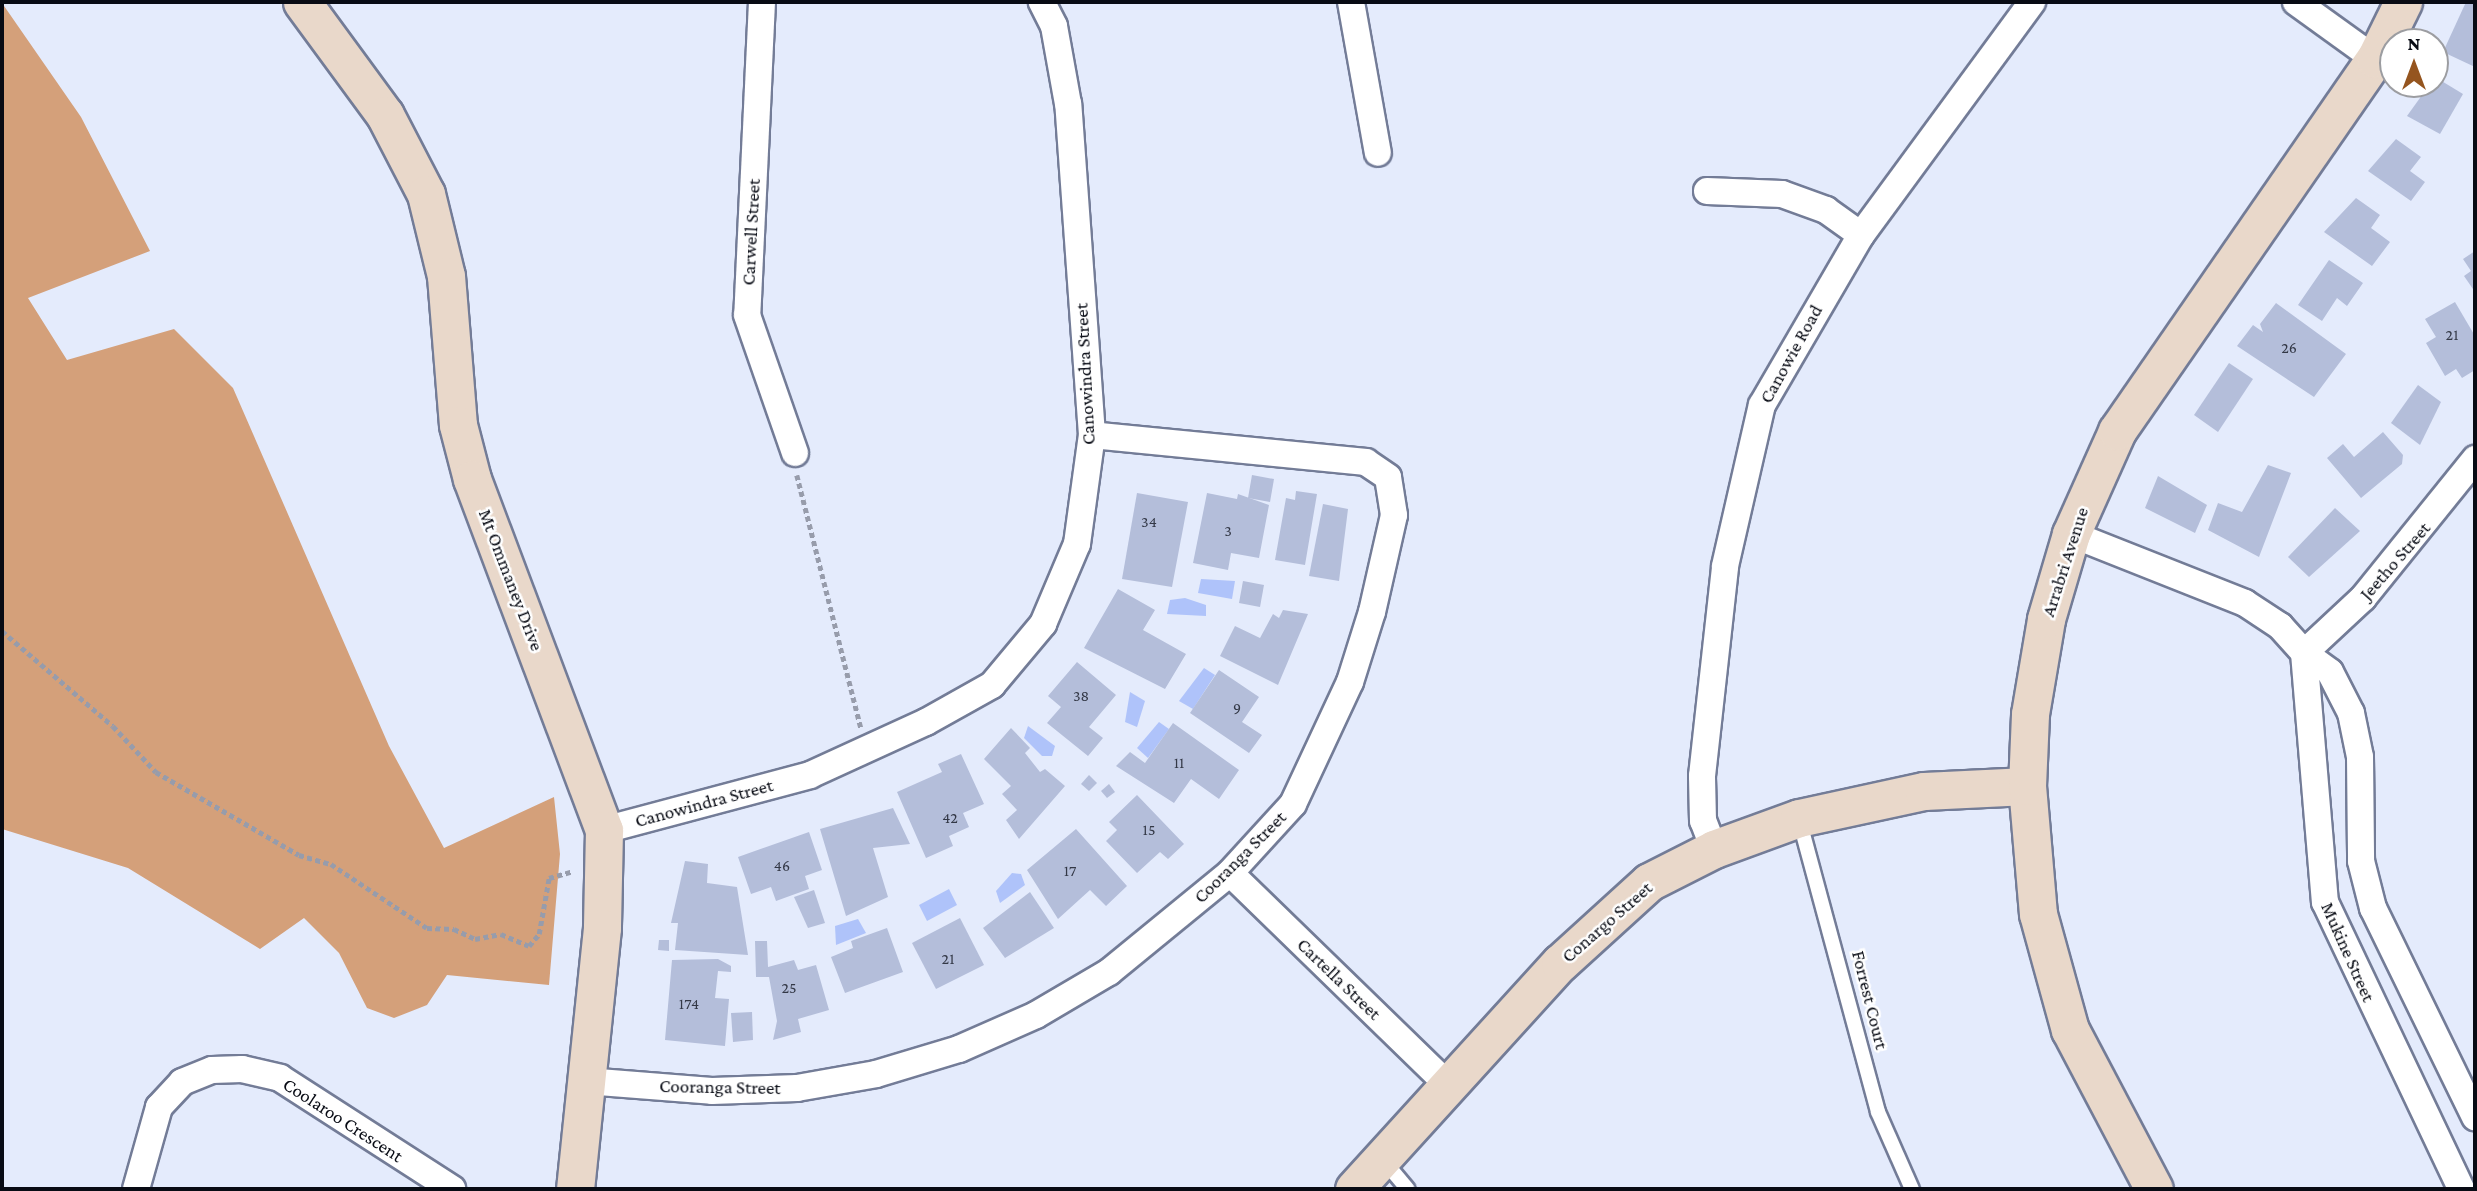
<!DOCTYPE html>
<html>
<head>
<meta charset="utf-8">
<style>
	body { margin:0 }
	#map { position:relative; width:2477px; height:1191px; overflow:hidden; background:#e4ebfc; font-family:"Crimson Pro",serif }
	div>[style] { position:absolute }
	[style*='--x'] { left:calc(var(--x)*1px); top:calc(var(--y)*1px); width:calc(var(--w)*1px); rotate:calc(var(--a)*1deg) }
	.forest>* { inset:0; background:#d4a07a }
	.water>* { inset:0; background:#afc3fa }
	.building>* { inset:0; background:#b4beda }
	.path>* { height:4.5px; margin-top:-2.25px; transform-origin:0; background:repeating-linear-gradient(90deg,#979cab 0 5px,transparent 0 8.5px) }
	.roads { filter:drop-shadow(2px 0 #737c97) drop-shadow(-2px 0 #737c97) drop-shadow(0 2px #737c97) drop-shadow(0 -2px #737c97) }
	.lane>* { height:14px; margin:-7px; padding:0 7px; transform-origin:7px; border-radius:7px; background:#fff }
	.street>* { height:26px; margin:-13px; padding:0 13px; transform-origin:13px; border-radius:13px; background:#fff }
	.secondary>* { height:37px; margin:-18.5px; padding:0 18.5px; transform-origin:18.5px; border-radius:18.5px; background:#e9d8ca }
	span { translate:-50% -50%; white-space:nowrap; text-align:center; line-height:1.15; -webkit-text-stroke:5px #fff; paint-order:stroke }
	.number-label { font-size:16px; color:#333846 }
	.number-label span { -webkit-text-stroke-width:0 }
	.street-label { font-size:19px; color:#080b14 }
	.frame { position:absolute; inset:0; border:4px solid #080b14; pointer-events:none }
	.north { position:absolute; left:2379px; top:28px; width:70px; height:70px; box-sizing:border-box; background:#fff; border:2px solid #9c9da1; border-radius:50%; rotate:0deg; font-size:19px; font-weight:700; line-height:28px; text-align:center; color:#080b14 }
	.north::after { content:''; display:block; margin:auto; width:24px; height:32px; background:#95551f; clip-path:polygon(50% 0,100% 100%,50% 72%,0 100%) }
</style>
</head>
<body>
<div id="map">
	<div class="forest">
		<i style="clip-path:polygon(2px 3px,81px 117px,150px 251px,28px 298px,67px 360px,174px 329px,233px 388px,389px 746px,444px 848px,554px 797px,560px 854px,549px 985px,447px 975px,427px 1005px,394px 1018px,367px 1008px,339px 953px,304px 918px,260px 949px,128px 868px,2px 829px)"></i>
	</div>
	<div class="water">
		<i style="clip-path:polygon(1201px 579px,1235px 581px,1232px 599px,1198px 593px)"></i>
		<i style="clip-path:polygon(1185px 598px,1206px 605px,1206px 616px,1167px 614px,1170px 600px)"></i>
		<i style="clip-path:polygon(1204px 668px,1215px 675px,1193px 709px,1179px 701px)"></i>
		<i style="clip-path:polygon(1130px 692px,1145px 701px,1137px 727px,1125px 722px)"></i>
		<i style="clip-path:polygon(1159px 722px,1169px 729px,1148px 758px,1137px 748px)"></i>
		<i style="clip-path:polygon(1028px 726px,1055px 746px,1052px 756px,1042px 756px,1024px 738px)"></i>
		<i style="clip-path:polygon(1012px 873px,1021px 874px,1025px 885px,1000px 903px,996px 891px)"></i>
		<i style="clip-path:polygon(949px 889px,957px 905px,927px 921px,919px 905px)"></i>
		<i style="clip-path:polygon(858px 919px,866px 933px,836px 945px,835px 926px)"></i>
	</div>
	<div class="building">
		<i style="clip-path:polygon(2466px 2px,2475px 2px,2475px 67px,2443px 52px)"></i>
		<i style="clip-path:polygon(2435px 77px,2463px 94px,2440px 134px,2407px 116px)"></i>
		<i style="clip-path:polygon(2396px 139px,2421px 157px,2410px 171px,2425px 182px,2411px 201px,2368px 171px)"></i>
		<i style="clip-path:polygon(2356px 198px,2380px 215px,2371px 228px,2390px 242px,2372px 266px,2324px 232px)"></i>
		<i style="clip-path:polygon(2475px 251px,2475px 292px,2464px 276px,2471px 271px,2463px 259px)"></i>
		<i style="clip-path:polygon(2329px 260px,2363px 283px,2347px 306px,2337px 298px,2322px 321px,2298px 305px)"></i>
		<i style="clip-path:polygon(2455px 302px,2475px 336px,2475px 370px,2462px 378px,2456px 369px,2445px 376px,2426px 343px,2436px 337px,2425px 319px)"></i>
		<i style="clip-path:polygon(2276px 303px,2346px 354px,2314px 397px,2237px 346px,2253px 325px,2263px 332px,2260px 324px)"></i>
		<i style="clip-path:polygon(2229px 363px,2253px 379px,2218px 432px,2194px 415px)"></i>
		<i style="clip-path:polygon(2418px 385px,2441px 402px,2420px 445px,2391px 423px)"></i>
		<i style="clip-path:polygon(2383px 432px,2403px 455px,2402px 464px,2361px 498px,2327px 458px,2343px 444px,2354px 457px)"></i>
		<i style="clip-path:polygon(2268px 465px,2291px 473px,2259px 557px,2208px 530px,2218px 503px,2242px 512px)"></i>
		<i style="clip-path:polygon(1252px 475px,1274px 479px,1270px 502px,1248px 498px)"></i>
		<i style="clip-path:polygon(2158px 476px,2207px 505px,2195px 533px,2145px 508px)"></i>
		<i style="clip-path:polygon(1296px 491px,1317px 494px,1305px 565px,1275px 560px,1286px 498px,1295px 500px)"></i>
		<i style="clip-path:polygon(1137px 493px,1188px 502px,1172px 587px,1122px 579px)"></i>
		<i style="clip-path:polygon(1207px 493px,1237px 499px,1238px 494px,1269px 505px,1259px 558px,1231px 553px,1228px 570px,1193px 563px)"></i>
		<i style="clip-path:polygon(1323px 504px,1348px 509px,1339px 581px,1309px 576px)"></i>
		<i style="clip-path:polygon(2335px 508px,2360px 531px,2309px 577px,2288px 557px)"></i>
		<i style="clip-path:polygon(1243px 581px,1264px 585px,1260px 607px,1239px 603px)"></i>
		<i style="clip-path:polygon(1118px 589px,1155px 610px,1143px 630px,1186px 654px,1165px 689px,1084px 648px)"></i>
		<i style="clip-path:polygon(1283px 610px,1308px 614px,1278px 685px,1220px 656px,1235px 626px,1260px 638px,1273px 614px,1279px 618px)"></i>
		<i style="clip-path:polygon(1077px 662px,1116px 695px,1089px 727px,1103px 738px,1088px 756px,1047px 723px,1061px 707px,1048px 696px)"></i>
		<i style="clip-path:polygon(1219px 670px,1259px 697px,1242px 722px,1262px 735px,1249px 753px,1190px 713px)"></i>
		<i style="clip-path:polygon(1173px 723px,1239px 770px,1219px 799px,1191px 779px,1174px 803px,1116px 766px,1130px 752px,1145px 763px)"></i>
		<i style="clip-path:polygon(1011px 728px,1030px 748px,1025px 753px,1040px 772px,1045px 769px,1065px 786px,1019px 839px,1006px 820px,1017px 810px,1002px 794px,1011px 786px,984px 759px)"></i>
		<i style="clip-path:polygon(961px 754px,984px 804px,963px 813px,969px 827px,949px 836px,953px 846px,926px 858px,897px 792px,942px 772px,938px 764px)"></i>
		<i style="clip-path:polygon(1089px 775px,1097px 783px,1089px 791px,1081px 784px)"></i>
		<i style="clip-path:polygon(1109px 784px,1115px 792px,1107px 798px,1101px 791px)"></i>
		<i style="clip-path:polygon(1137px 795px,1184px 844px,1168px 859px,1160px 852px,1137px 873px,1106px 841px,1117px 830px,1109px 822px)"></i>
		<i style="clip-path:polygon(893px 808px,910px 844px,873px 848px,888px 897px,846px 916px,820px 829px)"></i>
		<i style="clip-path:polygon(1076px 829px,1127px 886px,1106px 906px,1090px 890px,1058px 919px,1027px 870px)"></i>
		<i style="clip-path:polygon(809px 832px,822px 870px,805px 876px,809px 889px,776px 901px,771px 887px,751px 894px,738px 857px)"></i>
		<i style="clip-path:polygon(685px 861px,708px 864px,707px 883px,737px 887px,748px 955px,675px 950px,678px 923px,671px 923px)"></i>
		<i style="clip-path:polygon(814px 890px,825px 923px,808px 928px,794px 897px)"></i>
		<i style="clip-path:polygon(1030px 892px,1054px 928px,1005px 958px,983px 928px)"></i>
		<i style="clip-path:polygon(960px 918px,984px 965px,936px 989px,912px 943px)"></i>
		<i style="clip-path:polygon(887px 928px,903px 972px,845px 993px,831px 957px,853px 948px,851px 941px)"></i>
		<i style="clip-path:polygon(659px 940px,669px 940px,669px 951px,658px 950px)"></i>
		<i style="clip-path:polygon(755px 941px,767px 941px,768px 967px,794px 960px,798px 970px,816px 965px,829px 1010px,798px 1019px,801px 1032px,773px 1040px,777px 1021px,769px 977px,756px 977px)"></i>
		<i style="clip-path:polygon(718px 959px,731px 966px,731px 972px,718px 971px,715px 998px,729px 999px,725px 1046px,665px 1040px,672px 960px)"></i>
		<i style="clip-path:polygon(752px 1012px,753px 1040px,733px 1042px,731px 1013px)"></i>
	</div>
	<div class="path">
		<i style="--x:797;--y:475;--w:261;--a:75.8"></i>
		<i style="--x:2;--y:631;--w:146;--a:40.6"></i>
		<i style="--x:113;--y:726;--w:63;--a:46.9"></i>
		<i style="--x:156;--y:772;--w:165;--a:30.1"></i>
		<i style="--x:299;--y:855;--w:33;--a:16"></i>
		<i style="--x:331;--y:864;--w:115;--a:33.7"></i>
		<i style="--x:427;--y:928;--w:27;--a:2"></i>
		<i style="--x:454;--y:929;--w:23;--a:25"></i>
		<i style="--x:475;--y:939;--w:26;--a:-11"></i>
		<i style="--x:501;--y:934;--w:30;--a:23"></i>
		<i style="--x:529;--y:946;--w:16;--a:-50"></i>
		<i style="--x:539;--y:934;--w:57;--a:-79.9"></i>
		<i style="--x:549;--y:878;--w:25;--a:-16"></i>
	</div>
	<div class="roads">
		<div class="lane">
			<i style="--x:1799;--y:819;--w:303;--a:74.9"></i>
			<i style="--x:1878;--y:1112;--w:84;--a:66.2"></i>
			<i style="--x:1385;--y:1162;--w:35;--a:50"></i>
		</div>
		<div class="street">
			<i style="--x:762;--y:2;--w:313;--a:92.7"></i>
			<i style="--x:747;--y:315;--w:146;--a:70.8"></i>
			<i style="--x:1351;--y:2;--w:153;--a:79.9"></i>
			<i style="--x:2296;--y:2;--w:97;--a:35.8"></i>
			<i style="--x:1707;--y:191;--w:75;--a:2.3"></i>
			<i style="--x:1782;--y:194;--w:47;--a:20"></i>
			<i style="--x:1826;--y:210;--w:43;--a:35.5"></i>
			<i style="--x:2071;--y:534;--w:187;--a:21.6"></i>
			<i style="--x:2245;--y:603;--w:42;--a:33.3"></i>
			<i style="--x:2280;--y:626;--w:36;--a:48"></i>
			<i style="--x:2304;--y:653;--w:250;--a:85.2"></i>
			<i style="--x:2325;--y:902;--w:318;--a:64.6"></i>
			<i style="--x:2304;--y:653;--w:32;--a:36"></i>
			<i style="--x:2330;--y:672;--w:46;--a:62.9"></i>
			<i style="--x:2351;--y:713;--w:45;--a:78.4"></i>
			<i style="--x:2360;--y:757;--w:104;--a:89.4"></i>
			<i style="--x:2361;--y:861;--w:49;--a:75.7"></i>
			<i style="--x:2373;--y:908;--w:233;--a:64"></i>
			<i style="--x:2304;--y:653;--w:81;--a:-43"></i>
			<i style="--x:2363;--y:598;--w:179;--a:-51.1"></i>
			<i style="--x:604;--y:830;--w:213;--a:-14.9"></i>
			<i style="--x:810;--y:775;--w:128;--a:-24.6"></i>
			<i style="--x:926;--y:722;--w:76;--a:-29.3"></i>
			<i style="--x:992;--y:685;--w:80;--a:-50.1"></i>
			<i style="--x:1043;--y:624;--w:87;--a:-67"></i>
			<i style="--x:1077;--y:544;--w:110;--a:-82.2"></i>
			<i style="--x:1092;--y:435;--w:332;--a:-94.1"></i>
			<i style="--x:1068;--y:104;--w:79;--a:-100.2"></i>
			<i style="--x:1054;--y:26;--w:27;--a:-117"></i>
			<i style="--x:1714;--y:849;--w:30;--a:-111"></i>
			<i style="--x:1703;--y:821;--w:45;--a:-91.3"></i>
			<i style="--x:1702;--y:776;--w:211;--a:-83.7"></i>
			<i style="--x:1725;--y:566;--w:165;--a:-77.1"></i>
			<i style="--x:1762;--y:405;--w:197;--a:-59.8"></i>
			<i style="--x:1861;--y:235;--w:289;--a:-53.7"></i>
			<i style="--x:1230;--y:873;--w:304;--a:44.2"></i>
			<i style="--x:586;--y:1081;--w:126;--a:4.5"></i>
			<i style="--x:712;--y:1091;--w:85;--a:-2"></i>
			<i style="--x:797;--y:1088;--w:80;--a:-10"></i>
			<i style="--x:876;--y:1074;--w:87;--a:-16.8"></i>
			<i style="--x:959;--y:1049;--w:84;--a:-23.8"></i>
			<i style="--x:1036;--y:1015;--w:85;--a:-30.5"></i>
			<i style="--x:1109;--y:972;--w:156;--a:-39.3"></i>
			<i style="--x:1230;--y:873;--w:93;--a:-47.6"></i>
			<i style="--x:1293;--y:804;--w:135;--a:-65"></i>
			<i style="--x:1350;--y:682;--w:73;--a:-72.6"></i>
			<i style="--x:1372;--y:612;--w:99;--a:-77.2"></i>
			<i style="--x:1394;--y:515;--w:38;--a:-99"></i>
			<i style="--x:1388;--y:477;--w:27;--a:-146"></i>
			<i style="--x:1366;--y:462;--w:275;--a:-174.4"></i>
			<i style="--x:136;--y:1189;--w:85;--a:-74.3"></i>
			<i style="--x:159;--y:1107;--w:34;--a:-47"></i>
			<i style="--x:182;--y:1082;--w:32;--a:-22"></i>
			<i style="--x:212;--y:1070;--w:30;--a:-2"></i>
			<i style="--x:242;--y:1069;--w:39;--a:13"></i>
			<i style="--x:280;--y:1078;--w:205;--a:32.8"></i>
		</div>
		<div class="secondary">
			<i style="--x:302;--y:2;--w:140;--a:53.7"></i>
			<i style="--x:385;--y:115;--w:89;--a:62.6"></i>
			<i style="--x:426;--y:194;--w:84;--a:76.3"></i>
			<i style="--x:446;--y:276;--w:149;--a:85.4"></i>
			<i style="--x:458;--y:425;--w:56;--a:75.5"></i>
			<i style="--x:472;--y:479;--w:375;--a:69.4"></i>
			<i style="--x:604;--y:830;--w:98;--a:91.2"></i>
			<i style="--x:602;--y:928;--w:262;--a:95.9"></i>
			<i style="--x:1354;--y:1189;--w:306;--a:-47.7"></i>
			<i style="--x:1560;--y:963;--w:120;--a:-42.3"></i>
			<i style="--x:1649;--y:882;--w:73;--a:-26.9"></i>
			<i style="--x:1714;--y:849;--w:90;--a:-20"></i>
			<i style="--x:1799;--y:818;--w:128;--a:-12.2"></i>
			<i style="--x:1924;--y:791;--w:103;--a:-2.8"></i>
			<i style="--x:2154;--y:1189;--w:180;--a:-117.8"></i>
			<i style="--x:2070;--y:1030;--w:120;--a:-105.4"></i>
			<i style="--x:2038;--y:914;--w:128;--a:-94.9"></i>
			<i style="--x:2027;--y:786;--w:72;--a:-87.6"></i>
			<i style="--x:2030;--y:714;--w:96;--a:-80.4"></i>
			<i style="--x:2046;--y:619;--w:89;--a:-73.6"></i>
			<i style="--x:2071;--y:534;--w:113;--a:-65.9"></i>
			<i style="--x:2117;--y:431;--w:453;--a:-55.3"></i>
			<i style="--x:2375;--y:59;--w:64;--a:-63.8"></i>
		</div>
	</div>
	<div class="number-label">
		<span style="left:2452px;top:335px">21</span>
		<span style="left:2289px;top:348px">26</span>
		<span style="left:1149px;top:522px">34</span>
		<span style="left:1228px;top:531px">3</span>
		<span style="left:1081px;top:696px">38</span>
		<span style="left:1237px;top:708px">9</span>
		<span style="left:1179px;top:763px">11</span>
		<span style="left:950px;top:818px">42</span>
		<span style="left:1149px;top:830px">15</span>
		<span style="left:782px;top:866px">46</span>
		<span style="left:1070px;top:871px">17</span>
		<span style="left:948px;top:959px">21</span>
		<span style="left:789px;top:988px">25</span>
		<span style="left:689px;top:1004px">174</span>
	</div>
	<div class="street-label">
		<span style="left:751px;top:232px;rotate:-87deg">Carwell Street</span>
		<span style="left:1791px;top:354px;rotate:-61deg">Canowie Road</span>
		<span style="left:1085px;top:374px;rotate:-93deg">Canowindra Street</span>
		<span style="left:2395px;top:561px;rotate:-49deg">Jeetho Street</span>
		<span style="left:2065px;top:562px;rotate:-72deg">Arrabri Avenue</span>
		<span style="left:511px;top:580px;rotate:69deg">Mt Ommaney Drive</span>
		<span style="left:704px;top:803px;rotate:-15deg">Canowindra Street</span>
		<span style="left:1240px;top:857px;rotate:-45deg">Cooranga Street</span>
		<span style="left:1607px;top:922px;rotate:-41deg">Conargo Street</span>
		<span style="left:2348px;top:952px;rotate:66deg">Mukine Street</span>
		<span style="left:1339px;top:979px;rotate:44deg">Cartella Street</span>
		<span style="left:1870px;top:1000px;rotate:76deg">Forrest Court</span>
		<span style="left:720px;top:1087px;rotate:1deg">Cooranga Street</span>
		<span style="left:343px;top:1120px;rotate:33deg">Coolaroo Crescent</span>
	</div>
	<div class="frame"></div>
	<div class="north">N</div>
</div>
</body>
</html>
